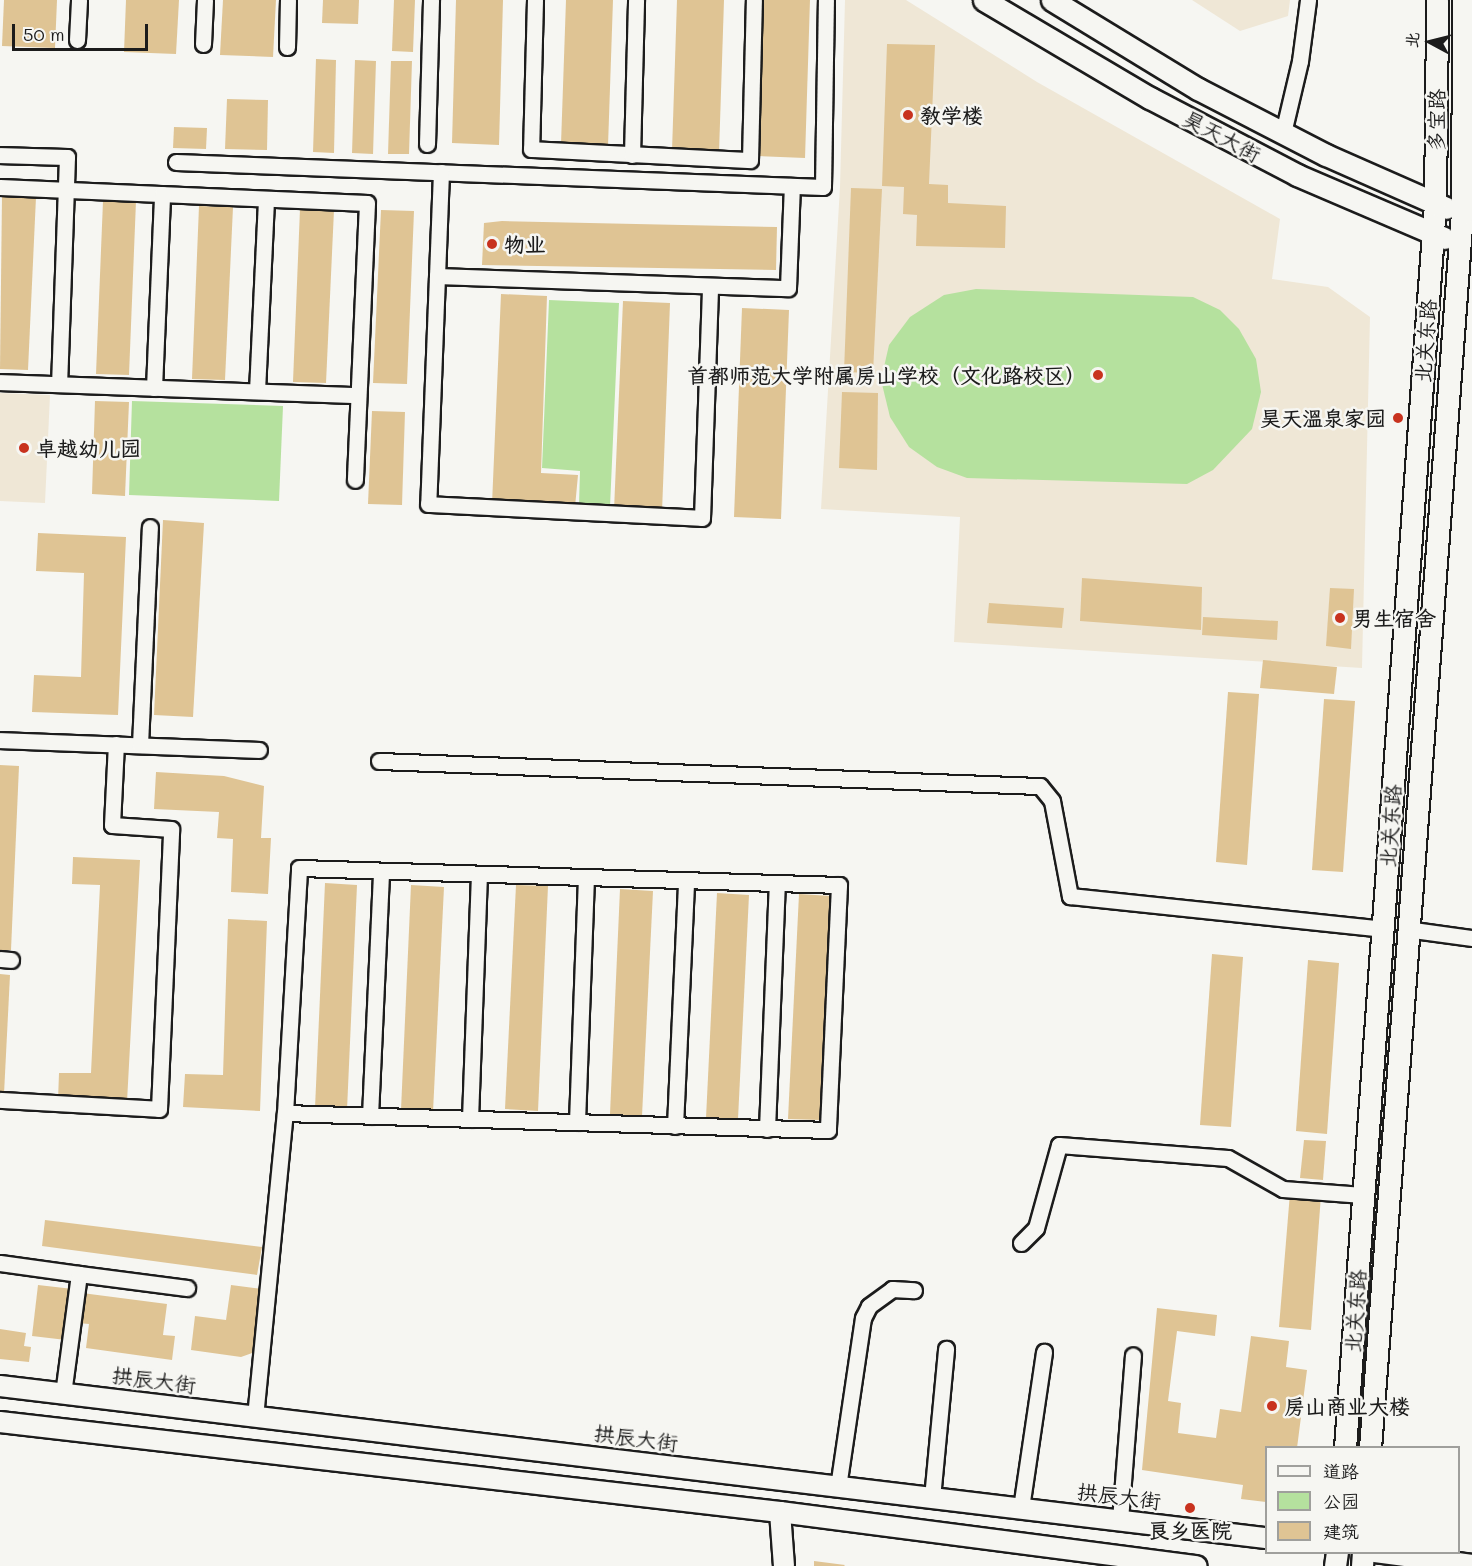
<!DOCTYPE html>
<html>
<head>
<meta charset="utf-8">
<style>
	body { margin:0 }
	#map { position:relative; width:1472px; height:1566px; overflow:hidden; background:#f6f6f2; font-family:Mali,"LXGW WenKai TC",sans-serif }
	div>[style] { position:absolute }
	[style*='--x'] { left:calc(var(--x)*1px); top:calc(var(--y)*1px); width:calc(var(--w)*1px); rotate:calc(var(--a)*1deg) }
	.built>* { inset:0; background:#efe7d6 }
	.green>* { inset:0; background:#b5e19e }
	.building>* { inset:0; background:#dfc494 }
	.roads { filter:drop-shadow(2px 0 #1c1c1c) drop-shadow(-2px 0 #1c1c1c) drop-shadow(0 2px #1c1c1c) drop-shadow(0 -2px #1c1c1c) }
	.minor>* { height:15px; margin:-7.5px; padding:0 7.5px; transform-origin:7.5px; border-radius:7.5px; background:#f6f6f2 }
	.tertiary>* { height:20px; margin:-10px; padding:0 10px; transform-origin:10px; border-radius:10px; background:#f6f6f2 }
	.secondary>* { height:21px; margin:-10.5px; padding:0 10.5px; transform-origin:10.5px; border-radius:10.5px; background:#f6f6f2 }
	.dots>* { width:16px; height:16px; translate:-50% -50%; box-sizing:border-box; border:3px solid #f6f6f2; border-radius:50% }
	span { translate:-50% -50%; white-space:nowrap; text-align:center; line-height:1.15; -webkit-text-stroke:5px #f6f6f2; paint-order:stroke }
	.poi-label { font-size:21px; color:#1c1c1c; font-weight:700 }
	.left { translate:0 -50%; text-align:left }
	.right { translate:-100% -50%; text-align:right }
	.street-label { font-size:21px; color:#1c1c1c }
	.legend { position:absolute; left:1265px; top:1446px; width:195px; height:108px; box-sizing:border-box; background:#f6f6f2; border:2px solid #9f9f9c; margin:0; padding:8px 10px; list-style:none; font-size:18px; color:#1c1c1c }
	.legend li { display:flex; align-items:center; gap:12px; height:30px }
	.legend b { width:30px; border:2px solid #9f9f9c }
	.north { position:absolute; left:1400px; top:12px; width:60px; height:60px; -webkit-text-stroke:4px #f6f6f2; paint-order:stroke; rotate:277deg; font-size:16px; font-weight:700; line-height:24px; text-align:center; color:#1c1c1c }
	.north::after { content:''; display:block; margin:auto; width:21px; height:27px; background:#1c1c1c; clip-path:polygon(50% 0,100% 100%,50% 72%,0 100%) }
	.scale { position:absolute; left:12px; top:24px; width:136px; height:27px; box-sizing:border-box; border:3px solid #1c1c1c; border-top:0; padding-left:8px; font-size:18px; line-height:21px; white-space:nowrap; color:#1c1c1c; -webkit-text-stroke:4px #f6f6f2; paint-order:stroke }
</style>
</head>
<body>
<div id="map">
	<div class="built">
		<i style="clip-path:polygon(845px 0,906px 0,1037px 82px,1280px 219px,1272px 279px,1328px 287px,1370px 317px,1362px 668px,954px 642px,960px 517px,821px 509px,840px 187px)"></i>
		<i style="clip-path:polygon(1192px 0,1290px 0,1288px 16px,1240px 31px)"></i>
		<i style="clip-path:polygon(0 393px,50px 395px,45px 503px,0 501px)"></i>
	</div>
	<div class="green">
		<i style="clip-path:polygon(976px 289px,1193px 297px,1220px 310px,1239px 329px,1256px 359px,1261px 392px,1252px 429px,1213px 470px,1187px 484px,967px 478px,937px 467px,909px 447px,890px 417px,881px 380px,889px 345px,910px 317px,944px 295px)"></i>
		<i style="clip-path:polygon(549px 300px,619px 303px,610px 507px,579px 505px,580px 471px,542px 468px)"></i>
		<i style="clip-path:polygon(132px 401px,283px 406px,279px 501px,129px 495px)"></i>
	</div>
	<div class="building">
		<i style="clip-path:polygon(4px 0,57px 0,55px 48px,2px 46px)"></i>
		<i style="clip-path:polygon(126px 0,179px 0,176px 54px,124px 52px)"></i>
		<i style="clip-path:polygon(223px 0,276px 0,273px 57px,220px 55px)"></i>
		<i style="clip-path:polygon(323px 0,359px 0,358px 24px,322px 23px)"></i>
		<i style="clip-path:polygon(394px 0,415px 0,413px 52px,392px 51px)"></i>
		<i style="clip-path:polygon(456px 0,503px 0,499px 145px,452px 143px)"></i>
		<i style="clip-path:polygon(566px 0,613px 0,608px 146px,561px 144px)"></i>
		<i style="clip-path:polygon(677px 0,724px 0,719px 153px,672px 151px)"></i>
		<i style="clip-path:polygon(763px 0,810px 0,805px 158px,758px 156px)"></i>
		<i style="clip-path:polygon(887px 44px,935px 45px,929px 184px,948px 185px,948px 203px,1006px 206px,1005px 248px,916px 246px,917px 215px,903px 214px,904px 187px,882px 186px)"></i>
		<i style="clip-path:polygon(316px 59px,336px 60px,334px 153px,313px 152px)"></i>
		<i style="clip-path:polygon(355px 60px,376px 61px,373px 154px,352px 153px)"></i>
		<i style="clip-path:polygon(391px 61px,412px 61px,409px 154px,388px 154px)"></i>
		<i style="clip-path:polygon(227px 99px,268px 100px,267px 150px,225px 149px)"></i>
		<i style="clip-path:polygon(174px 127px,207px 128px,206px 149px,173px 148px)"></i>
		<i style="clip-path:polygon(851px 188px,882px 189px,873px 373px,844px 372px)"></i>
		<i style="clip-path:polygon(2px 196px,36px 197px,28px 370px,0 369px)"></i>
		<i style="clip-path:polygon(103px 201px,136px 201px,129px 375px,96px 374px)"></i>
		<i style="clip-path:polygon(199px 206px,233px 207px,225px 380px,192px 379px)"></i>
		<i style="clip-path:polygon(300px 209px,334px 210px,326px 383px,293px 382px)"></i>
		<i style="clip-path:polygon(381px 210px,414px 211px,407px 384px,373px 383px)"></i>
		<i style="clip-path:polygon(502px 221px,777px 227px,776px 270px,482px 265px,484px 223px)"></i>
		<i style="clip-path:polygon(501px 294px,547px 296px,541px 473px,578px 475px,575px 507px,492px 504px)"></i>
		<i style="clip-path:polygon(623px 301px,670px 303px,662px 512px,614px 510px)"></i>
		<i style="clip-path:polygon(742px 308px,789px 310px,781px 519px,734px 517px)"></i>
		<i style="clip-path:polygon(842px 392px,878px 393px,877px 470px,839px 468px)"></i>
		<i style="clip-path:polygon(95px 401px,129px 402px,125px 496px,92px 494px)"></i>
		<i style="clip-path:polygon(372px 411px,405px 412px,402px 505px,368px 504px)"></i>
		<i style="clip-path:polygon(163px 520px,204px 523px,193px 717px,154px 715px)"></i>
		<i style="clip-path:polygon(38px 533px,126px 537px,118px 715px,32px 712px,34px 675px,81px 677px,84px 573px,36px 571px)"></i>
		<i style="clip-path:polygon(1082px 578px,1202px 587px,1201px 630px,1080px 621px)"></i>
		<i style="clip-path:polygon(1330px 588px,1354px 589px,1351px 649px,1326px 646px)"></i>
		<i style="clip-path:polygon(989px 603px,1064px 608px,1062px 628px,987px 623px)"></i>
		<i style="clip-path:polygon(1203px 617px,1278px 621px,1277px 640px,1202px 635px)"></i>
		<i style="clip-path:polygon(1263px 660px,1337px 667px,1334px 694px,1260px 688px)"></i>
		<i style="clip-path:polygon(1228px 692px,1259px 694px,1247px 865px,1216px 862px)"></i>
		<i style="clip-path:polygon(1324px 699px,1355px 701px,1343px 872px,1312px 870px)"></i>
		<i style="clip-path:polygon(0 765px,19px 766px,11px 950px,0 950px)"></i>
		<i style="clip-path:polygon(156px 772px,224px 776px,264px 786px,261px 838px,271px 838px,268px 894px,231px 892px,233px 839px,217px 838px,219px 812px,154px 809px)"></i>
		<i style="clip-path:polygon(73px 857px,140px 860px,127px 1102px,58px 1100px,59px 1073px,91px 1073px,100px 885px,72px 884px)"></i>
		<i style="clip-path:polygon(325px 883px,357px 885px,347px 1110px,315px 1108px)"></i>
		<i style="clip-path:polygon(411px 885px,444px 887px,433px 1112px,401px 1110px)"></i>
		<i style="clip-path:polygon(516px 885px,548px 886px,538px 1111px,505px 1109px)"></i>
		<i style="clip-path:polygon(620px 889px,653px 891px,642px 1116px,610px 1114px)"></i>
		<i style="clip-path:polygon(717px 893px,749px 895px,738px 1119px,706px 1118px)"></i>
		<i style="clip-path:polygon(799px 894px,831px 896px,820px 1120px,788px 1119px)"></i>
		<i style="clip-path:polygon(228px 919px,267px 921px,260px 1111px,183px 1107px,185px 1074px,223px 1075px)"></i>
		<i style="clip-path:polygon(1212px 954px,1243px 957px,1231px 1127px,1200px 1125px)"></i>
		<i style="clip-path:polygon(1308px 960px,1339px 963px,1327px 1134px,1296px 1131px)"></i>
		<i style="clip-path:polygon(0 974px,10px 975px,4px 1094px,0 1094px)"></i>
		<i style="clip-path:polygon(1304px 1140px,1326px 1141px,1323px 1180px,1300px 1178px)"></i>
		<i style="clip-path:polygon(1290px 1193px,1321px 1195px,1311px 1330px,1279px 1327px)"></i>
		<i style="clip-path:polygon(45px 1220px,262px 1247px,257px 1275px,42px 1246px)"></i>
		<i style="clip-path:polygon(38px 1285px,73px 1289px,66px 1340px,32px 1336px)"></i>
		<i style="clip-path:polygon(231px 1285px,263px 1289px,255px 1352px,241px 1357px,191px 1350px,195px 1316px,226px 1320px)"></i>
		<i style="clip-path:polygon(82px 1293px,167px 1304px,163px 1335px,175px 1336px,172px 1360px,86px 1348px,89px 1324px,78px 1323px)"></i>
		<i style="clip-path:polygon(1157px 1308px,1217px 1315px,1215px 1336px,1177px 1331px,1168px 1401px,1181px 1403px,1178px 1433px,1216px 1438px,1220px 1409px,1241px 1412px,1251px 1336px,1289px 1341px,1286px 1367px,1307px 1370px,1297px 1448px,1266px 1448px,1266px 1502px,1241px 1499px,1243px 1485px,1142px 1470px)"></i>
		<i style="clip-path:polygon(0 1329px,26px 1333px,24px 1346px,31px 1347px,29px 1362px,0 1359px)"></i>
		<i style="clip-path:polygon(814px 1561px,845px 1565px,844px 1566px,814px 1566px)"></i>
	</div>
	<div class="roads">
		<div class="minor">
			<i style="--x:535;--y:0;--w:149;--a:91.5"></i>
			<i style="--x:531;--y:149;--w:219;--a:2.9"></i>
			<i style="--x:750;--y:160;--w:160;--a:-88.6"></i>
			<i style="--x:77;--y:40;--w:40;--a:-87.1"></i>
			<i style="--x:203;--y:44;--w:44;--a:-87.4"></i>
			<i style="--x:287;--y:47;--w:47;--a:-88.8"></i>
			<i style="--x:1283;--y:133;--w:74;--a:-76.7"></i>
			<i style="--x:1300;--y:61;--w:62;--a:-82.5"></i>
			<i style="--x:427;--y:144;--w:144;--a:-88.4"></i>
			<i style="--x:0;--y:155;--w:67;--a:1.7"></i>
			<i style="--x:67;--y:157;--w:227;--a:92"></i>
			<i style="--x:632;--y:155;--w:155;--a:-88.5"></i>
			<i style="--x:176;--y:162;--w:647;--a:2.21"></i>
			<i style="--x:823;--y:187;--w:187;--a:-89.1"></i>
			<i style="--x:441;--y:172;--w:332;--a:92.2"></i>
			<i style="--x:428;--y:504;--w:274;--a:2.9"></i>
			<i style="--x:702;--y:518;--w:232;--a:-88"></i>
			<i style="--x:0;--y:187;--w:367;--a:2.5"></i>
			<i style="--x:367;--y:203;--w:277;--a:92.5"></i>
			<i style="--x:437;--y:276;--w:351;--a:2"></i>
			<i style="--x:788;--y:288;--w:102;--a:-87.8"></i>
			<i style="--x:0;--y:382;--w:358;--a:2.1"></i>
			<i style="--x:154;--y:388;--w:194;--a:-87.6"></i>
			<i style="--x:257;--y:391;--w:192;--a:-87.3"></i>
			<i style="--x:0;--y:740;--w:259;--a:2.2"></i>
			<i style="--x:140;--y:745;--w:218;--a:-87.4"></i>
			<i style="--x:379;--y:761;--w:661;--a:2.17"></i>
			<i style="--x:1040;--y:786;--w:19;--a:51"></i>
			<i style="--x:1052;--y:801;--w:97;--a:79.3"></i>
			<i style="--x:1070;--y:896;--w:314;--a:6"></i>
			<i style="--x:1406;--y:929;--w:67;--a:7.8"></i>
			<i style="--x:0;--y:959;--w:11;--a:5"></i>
			<i style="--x:0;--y:1100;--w:159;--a:3.2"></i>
			<i style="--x:159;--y:1109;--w:280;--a:-87.5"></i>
			<i style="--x:171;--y:829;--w:59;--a:-176.1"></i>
			<i style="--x:112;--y:825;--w:81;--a:-87.2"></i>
			<i style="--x:370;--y:1116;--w:245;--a:-87.4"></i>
			<i style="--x:470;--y:1119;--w:245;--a:-87.9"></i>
			<i style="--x:577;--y:1122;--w:244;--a:-87.9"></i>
			<i style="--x:675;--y:1126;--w:245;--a:-87.4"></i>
			<i style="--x:767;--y:1129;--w:245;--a:-87.7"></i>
			<i style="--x:1021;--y:1243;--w:21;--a:-45"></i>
			<i style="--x:1036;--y:1228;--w:86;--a:-74.5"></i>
			<i style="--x:1059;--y:1145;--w:169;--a:4.4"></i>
			<i style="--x:1228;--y:1158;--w:63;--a:29.4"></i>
			<i style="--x:1283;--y:1189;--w:80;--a:4.3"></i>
			<i style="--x:0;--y:1263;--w:80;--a:7.9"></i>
			<i style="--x:79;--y:1274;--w:121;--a:97.6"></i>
			<i style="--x:79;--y:1274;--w:109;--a:7.4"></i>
			<i style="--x:255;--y:1417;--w:305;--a:-84.4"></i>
			<i style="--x:285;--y:1113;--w:245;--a:-86.7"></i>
			<i style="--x:299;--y:868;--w:540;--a:1.8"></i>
			<i style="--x:839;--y:885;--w:245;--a:92.6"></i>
			<i style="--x:828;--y:1130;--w:543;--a:-178.21"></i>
			<i style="--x:838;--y:1487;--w:171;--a:-81.6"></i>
			<i style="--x:863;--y:1318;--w:13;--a:-63"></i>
			<i style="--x:869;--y:1306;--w:29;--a:-36"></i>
			<i style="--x:892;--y:1289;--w:22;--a:3"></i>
			<i style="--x:932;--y:1498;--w:150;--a:-84.6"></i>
			<i style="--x:1021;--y:1508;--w:158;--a:-81.6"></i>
			<i style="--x:1120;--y:1520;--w:165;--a:-85.5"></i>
		</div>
		<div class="tertiary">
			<i style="--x:0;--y:1386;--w:1275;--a:6.85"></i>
			<i style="--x:0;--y:1422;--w:785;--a:6.58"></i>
			<i style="--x:780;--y:1512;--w:420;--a:7.4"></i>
			<i style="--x:780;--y:1512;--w:54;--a:85.8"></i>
			<i style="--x:1375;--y:1552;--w:98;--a:7.6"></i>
		</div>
		<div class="secondary">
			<i style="--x:984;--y:0;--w:193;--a:30.6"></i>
			<i style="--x:1150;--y:98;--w:166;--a:27.6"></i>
			<i style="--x:1297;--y:175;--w:160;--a:23.2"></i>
			<i style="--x:1052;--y:0;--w:171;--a:31.4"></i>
			<i style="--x:1198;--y:89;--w:144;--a:27.3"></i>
			<i style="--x:1326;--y:155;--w:131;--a:23.8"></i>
			<i style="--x:1345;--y:1448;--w:1246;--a:-85.86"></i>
			<i style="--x:1435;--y:205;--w:205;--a:-89.4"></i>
			<i style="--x:1370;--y:1448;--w:1237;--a:-85.74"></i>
			<i style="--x:1462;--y:214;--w:214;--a:-89.7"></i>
			<i style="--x:1335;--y:1566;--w:14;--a:-82"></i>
			<i style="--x:1362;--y:1566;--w:14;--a:-86"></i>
		</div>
	</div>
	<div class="dots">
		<i style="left:908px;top:115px;background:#c8321e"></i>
		<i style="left:492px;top:244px;background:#c8321e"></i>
		<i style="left:1098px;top:375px;background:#c8321e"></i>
		<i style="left:1398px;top:418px;background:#c8321e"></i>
		<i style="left:24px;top:448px;background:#c8321e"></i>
		<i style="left:1340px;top:618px;background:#c8321e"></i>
		<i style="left:1272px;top:1406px;background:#c8321e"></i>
		<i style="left:1190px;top:1508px;background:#c8321e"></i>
	</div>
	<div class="poi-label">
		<span class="left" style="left:920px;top:115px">教学楼</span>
		<span class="left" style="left:504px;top:244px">物业</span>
		<span class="right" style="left:1086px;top:375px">首都师范大学附属房山学校（文化路校区）</span>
		<span class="right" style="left:1386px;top:418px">昊天温泉家园</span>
		<span class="left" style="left:36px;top:448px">卓越幼儿园</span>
		<span class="left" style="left:1352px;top:618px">男生宿舍</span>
		<span class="left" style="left:1284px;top:1406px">房山商业大楼</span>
		<span style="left:1190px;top:1530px">良乡医院</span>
	</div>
	<div class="street-label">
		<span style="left:1436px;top:120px;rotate:-89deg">多宝路</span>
		<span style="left:1222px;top:136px;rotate:28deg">昊天大街</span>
		<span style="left:1425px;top:341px;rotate:-86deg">北关东路</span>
		<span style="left:1390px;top:826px;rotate:-86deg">北关东路</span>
		<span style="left:1355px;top:1311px;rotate:-86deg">北关东路</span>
		<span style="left:154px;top:1380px;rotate:7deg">拱辰大街</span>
		<span style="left:636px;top:1438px;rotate:7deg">拱辰大街</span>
		<span style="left:1119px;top:1496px;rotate:7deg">拱辰大街</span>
	</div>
	<ul class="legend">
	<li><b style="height:8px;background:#f6f6f2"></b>道路</li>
	<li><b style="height:16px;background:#b5e19e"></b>公园</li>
	<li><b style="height:16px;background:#dfc494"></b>建筑</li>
	</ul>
	<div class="north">北</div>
	<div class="scale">50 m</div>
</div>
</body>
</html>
